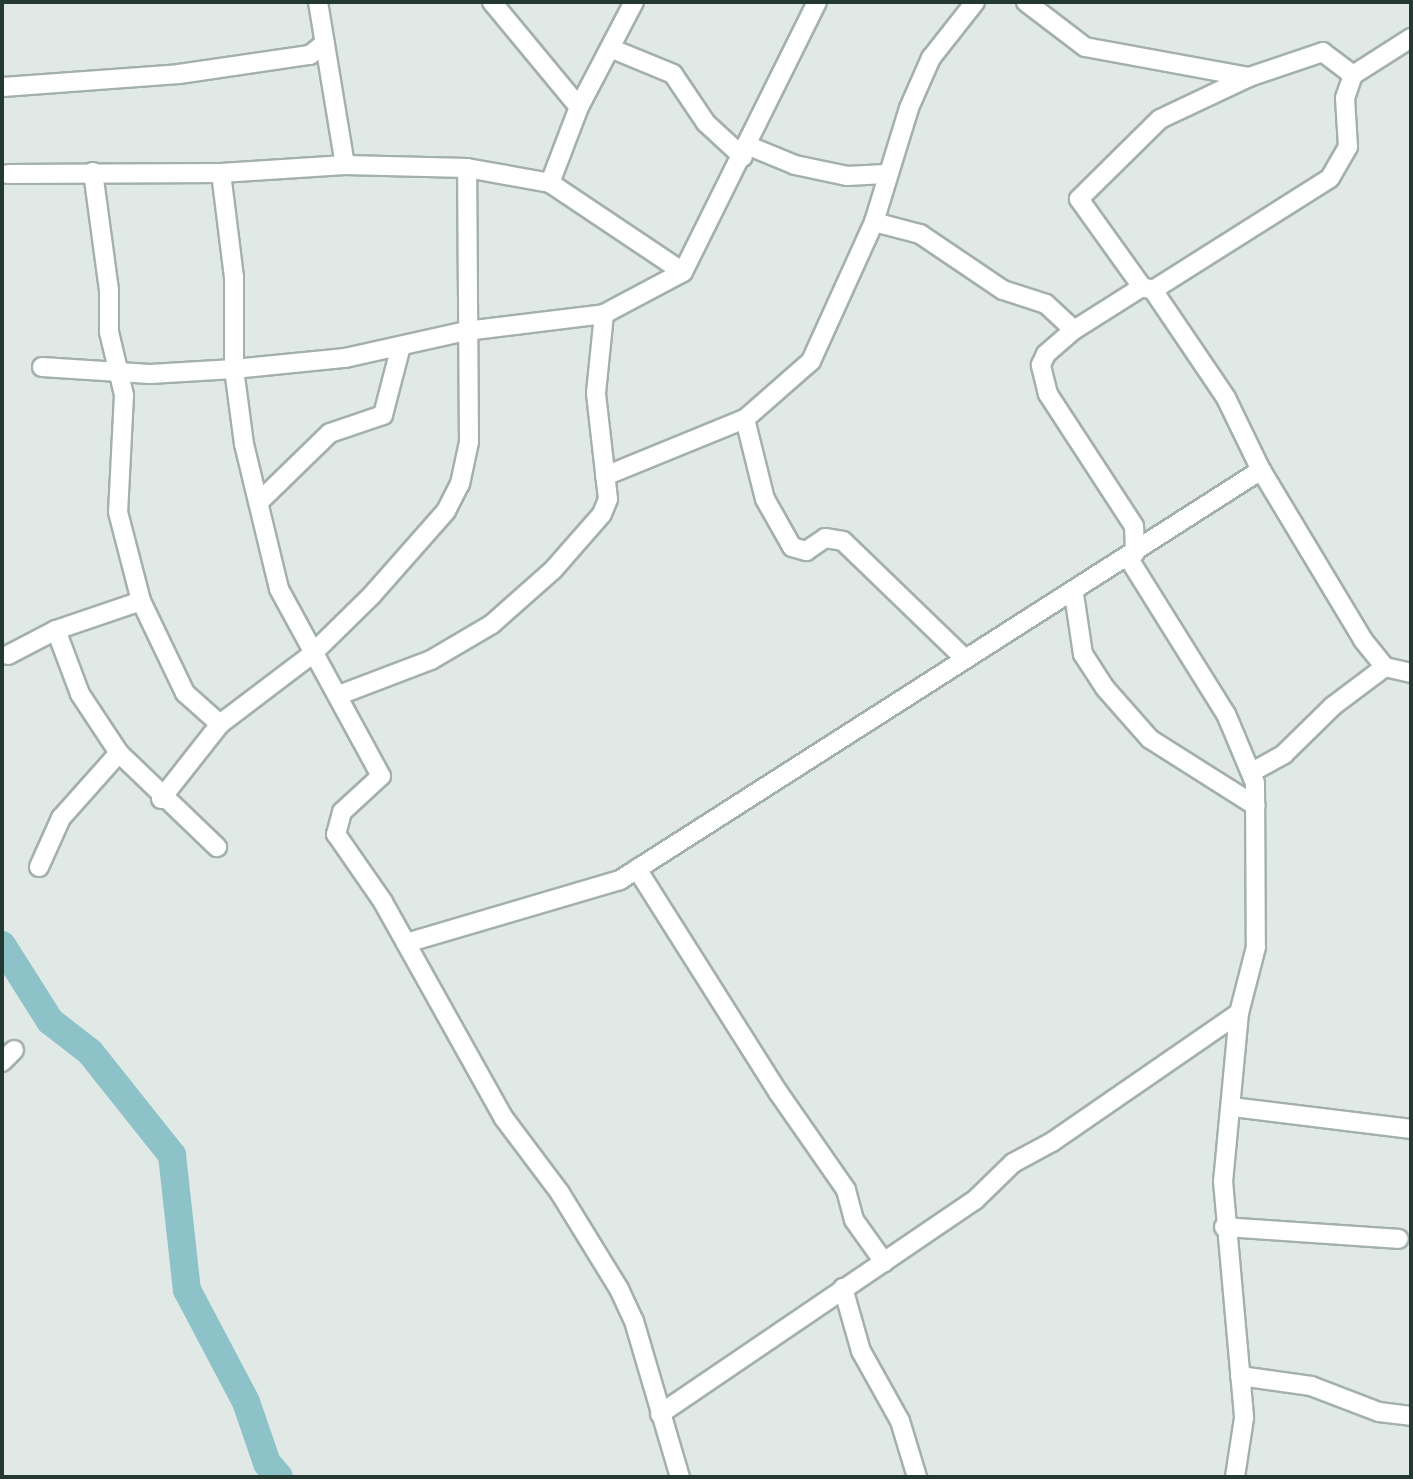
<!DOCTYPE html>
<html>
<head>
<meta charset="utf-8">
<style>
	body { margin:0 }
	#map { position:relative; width:1413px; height:1479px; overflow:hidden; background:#e0e9e5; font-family:"Titillium Web",sans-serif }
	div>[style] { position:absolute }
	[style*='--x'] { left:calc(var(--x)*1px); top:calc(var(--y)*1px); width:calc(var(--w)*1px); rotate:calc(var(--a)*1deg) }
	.river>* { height:28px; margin:-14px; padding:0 14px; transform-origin:14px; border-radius:14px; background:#8dc2c9 }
	.roads { filter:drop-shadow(2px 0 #a4b0ab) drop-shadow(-2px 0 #a4b0ab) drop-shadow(0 2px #a4b0ab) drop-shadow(0 -2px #a4b0ab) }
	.minor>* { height:18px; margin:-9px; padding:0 9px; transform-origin:9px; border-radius:9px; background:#fff }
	span { translate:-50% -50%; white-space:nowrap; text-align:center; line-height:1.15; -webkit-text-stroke:7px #f0f6f3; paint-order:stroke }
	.frame { position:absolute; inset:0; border:4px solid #233831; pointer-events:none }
</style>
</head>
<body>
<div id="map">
	<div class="river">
		<i style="--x:2;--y:945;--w:90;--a:57.7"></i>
		<i style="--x:50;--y:1021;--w:51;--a:37.8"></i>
		<i style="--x:90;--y:1052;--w:132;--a:51.5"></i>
		<i style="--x:172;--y:1155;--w:136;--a:83.7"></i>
		<i style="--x:187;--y:1290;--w:127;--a:62.2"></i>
		<i style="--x:246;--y:1402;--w:65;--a:71"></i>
		<i style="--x:267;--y:1463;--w:18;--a:49"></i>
	</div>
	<div class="roads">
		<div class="minor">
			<i style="--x:318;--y:2;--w:165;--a:80.6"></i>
			<i style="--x:492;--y:2;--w:136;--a:50.4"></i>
			<i style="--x:1026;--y:2;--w:74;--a:37.3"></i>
			<i style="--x:1085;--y:47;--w:167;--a:10.4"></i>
			<i style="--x:610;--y:48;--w:68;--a:22.4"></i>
			<i style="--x:673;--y:74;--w:59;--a:56"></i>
			<i style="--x:706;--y:123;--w:50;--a:42.6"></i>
			<i style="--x:1353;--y:75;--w:38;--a:-143"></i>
			<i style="--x:1323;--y:52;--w:78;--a:161.3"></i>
			<i style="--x:1249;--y:77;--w:98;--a:154.7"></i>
			<i style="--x:1160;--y:119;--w:114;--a:135.4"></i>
			<i style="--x:1079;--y:199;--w:108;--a:54.4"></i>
			<i style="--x:1142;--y:287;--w:11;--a:15"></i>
			<i style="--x:1153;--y:290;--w:130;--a:55.9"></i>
			<i style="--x:1226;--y:398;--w:80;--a:64.1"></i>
			<i style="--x:1261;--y:470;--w:198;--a:59"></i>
			<i style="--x:1363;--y:640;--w:35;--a:51"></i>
			<i style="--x:1385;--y:667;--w:27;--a:13"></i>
			<i style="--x:3;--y:87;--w:176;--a:-4.2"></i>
			<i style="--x:179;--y:74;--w:132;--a:-8.3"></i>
			<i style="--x:310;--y:55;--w:19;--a:-39"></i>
			<i style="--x:749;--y:146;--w:50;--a:22.4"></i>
			<i style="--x:795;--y:165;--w:53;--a:11.9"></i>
			<i style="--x:847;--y:176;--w:39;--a:-3"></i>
			<i style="--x:93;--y:172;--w:119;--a:82.3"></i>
			<i style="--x:109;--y:290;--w:42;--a:90"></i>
			<i style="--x:109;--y:332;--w:65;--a:76.6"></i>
			<i style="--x:124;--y:395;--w:117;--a:92.9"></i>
			<i style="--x:118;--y:512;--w:92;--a:75.5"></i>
			<i style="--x:141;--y:601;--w:102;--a:64.4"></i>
			<i style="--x:185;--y:693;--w:47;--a:41.5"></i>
			<i style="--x:221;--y:173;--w:105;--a:82.9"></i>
			<i style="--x:234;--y:277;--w:92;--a:90"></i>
			<i style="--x:234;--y:369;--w:76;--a:82.4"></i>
			<i style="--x:244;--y:444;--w:149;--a:76.4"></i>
			<i style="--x:279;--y:589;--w:213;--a:61.4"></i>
			<i style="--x:381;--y:776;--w:53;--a:137.3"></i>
			<i style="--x:342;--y:812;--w:23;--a:105"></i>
			<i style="--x:336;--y:834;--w:83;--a:55.3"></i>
			<i style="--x:383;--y:902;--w:246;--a:60.8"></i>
			<i style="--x:503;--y:1117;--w:95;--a:53.1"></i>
			<i style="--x:560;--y:1193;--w:113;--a:58.4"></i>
			<i style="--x:619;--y:1289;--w:35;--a:65"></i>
			<i style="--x:634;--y:1321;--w:163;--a:73.6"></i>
			<i style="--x:8;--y:174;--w:213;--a:-0.3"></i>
			<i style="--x:221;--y:173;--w:124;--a:-3.7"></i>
			<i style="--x:345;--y:165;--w:122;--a:1.4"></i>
			<i style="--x:467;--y:168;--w:84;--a:10.2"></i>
			<i style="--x:550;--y:183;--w:160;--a:33.8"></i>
			<i style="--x:550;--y:183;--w:81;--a:-69.1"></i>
			<i style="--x:579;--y:107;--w:119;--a:-62.4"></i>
			<i style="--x:874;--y:222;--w:48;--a:14.6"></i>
			<i style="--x:920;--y:234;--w:100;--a:34"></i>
			<i style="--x:1003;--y:290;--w:45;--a:18"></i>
			<i style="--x:1046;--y:304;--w:38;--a:43"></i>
			<i style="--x:1153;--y:290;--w:209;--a:-32.3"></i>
			<i style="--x:1330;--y:178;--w:36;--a:-60"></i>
			<i style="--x:1348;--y:147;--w:49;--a:-93.5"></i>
			<i style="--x:1345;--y:98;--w:24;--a:-71"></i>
			<i style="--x:1353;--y:75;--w:69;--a:-32.5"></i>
			<i style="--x:42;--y:367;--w:108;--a:3.7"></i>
			<i style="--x:150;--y:374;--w:84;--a:-3.4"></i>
			<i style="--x:234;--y:369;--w:112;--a:-5.7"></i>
			<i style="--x:345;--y:358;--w:124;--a:-12.6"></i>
			<i style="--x:466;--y:331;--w:139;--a:-7"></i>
			<i style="--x:604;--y:314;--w:89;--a:-28"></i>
			<i style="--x:683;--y:272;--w:301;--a:-63.6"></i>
			<i style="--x:745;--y:419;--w:82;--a:76"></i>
			<i style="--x:765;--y:499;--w:55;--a:60.6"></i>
			<i style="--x:792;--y:547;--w:15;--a:16"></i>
			<i style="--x:806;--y:551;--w:23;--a:-34"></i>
			<i style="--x:825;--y:538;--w:18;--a:9"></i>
			<i style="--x:843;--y:541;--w:168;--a:44"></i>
			<i style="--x:605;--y:476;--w:151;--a:-22.2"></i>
			<i style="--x:745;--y:419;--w:88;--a:-41.3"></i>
			<i style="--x:811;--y:361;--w:153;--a:-65.6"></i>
			<i style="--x:874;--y:222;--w:119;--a:-72.9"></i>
			<i style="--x:909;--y:108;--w:55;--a:-66.3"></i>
			<i style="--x:931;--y:58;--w:71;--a:-51.8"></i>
			<i style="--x:261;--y:500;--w:96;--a:-44.2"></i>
			<i style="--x:330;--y:433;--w:56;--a:-18.8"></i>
			<i style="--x:383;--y:415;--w:71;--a:-75.4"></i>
			<i style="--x:1135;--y:553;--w:27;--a:-92"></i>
			<i style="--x:1134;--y:526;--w:158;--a:-123.1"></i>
			<i style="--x:1048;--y:394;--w:30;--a:-104"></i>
			<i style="--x:1041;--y:365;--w:12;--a:-66"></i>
			<i style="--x:1046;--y:354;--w:37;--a:-41"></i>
			<i style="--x:1074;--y:330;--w:80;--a:-32.3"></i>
			<i style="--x:1129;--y:559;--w:183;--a:58"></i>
			<i style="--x:1226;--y:714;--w:75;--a:67.2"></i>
			<i style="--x:1255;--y:783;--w:164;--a:89.7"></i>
			<i style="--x:1256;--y:947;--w:68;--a:104.4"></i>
			<i style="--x:1239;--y:1013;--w:169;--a:95.4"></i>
			<i style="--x:1223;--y:1181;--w:238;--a:84.9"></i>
			<i style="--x:1244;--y:1418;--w:60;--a:98.7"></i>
			<i style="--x:1074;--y:594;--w:61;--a:81.5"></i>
			<i style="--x:1083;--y:654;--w:40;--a:57.1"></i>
			<i style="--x:1105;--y:688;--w:68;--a:48.6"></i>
			<i style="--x:1150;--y:739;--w:125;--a:32.3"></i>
			<i style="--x:56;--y:630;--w:68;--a:69.4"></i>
			<i style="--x:80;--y:694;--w:71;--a:56.5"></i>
			<i style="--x:119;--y:753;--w:136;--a:43.8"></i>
			<i style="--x:8;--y:655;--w:54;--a:-27.5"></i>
			<i style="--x:56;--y:630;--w:90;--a:-18.8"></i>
			<i style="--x:339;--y:695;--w:98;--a:-20.8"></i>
			<i style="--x:431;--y:660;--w:71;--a:-30.5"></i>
			<i style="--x:492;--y:624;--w:81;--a:-41.5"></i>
			<i style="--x:553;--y:570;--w:74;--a:-48.8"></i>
			<i style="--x:602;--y:514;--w:16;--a:-68"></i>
			<i style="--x:608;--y:499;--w:107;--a:-96.5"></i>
			<i style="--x:596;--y:393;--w:79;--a:-84.2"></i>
			<i style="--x:1252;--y:772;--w:37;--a:-29"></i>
			<i style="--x:1284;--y:754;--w:69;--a:-44.4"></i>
			<i style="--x:1333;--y:706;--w:65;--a:-36.9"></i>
			<i style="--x:161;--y:799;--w:95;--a:-51.8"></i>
			<i style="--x:220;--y:724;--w:114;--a:-37.2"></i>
			<i style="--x:311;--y:655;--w:86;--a:-44.5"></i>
			<i style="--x:372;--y:595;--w:112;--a:-48.6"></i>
			<i style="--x:446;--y:511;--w:30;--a:-63"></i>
			<i style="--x:460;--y:484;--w:43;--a:-77.9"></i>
			<i style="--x:469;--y:442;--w:274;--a:-90.4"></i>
			<i style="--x:39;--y:867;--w:54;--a:-65.8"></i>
			<i style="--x:61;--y:818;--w:87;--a:-48.3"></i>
			<i style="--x:637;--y:869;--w:264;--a:57.7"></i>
			<i style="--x:778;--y:1092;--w:119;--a:55.2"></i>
			<i style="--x:846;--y:1190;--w:31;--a:75"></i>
			<i style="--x:854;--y:1220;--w:52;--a:54.5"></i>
			<i style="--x:406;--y:943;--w:223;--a:-16.4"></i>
			<i style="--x:620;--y:880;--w:761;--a:-32.6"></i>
			<i style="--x:2;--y:1062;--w:17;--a:-45"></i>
			<i style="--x:1232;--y:1107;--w:180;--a:7"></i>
			<i style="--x:1224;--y:1227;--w:175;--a:3.9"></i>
			<i style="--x:843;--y:1288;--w:66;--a:74.1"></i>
			<i style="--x:861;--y:1351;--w:80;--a:60.9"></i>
			<i style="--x:900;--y:1421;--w:59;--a:73.1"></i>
			<i style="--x:1240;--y:1376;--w:72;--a:8"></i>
			<i style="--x:1311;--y:1386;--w:73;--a:20.9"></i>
			<i style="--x:1379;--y:1412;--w:32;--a:7"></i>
			<i style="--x:660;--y:1414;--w:381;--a:-34.2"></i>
			<i style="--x:975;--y:1200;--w:53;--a:-44.2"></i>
			<i style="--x:1013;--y:1163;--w:44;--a:-28.3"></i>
			<i style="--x:1052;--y:1142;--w:227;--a:-34.6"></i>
		</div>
	</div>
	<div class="frame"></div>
</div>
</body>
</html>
